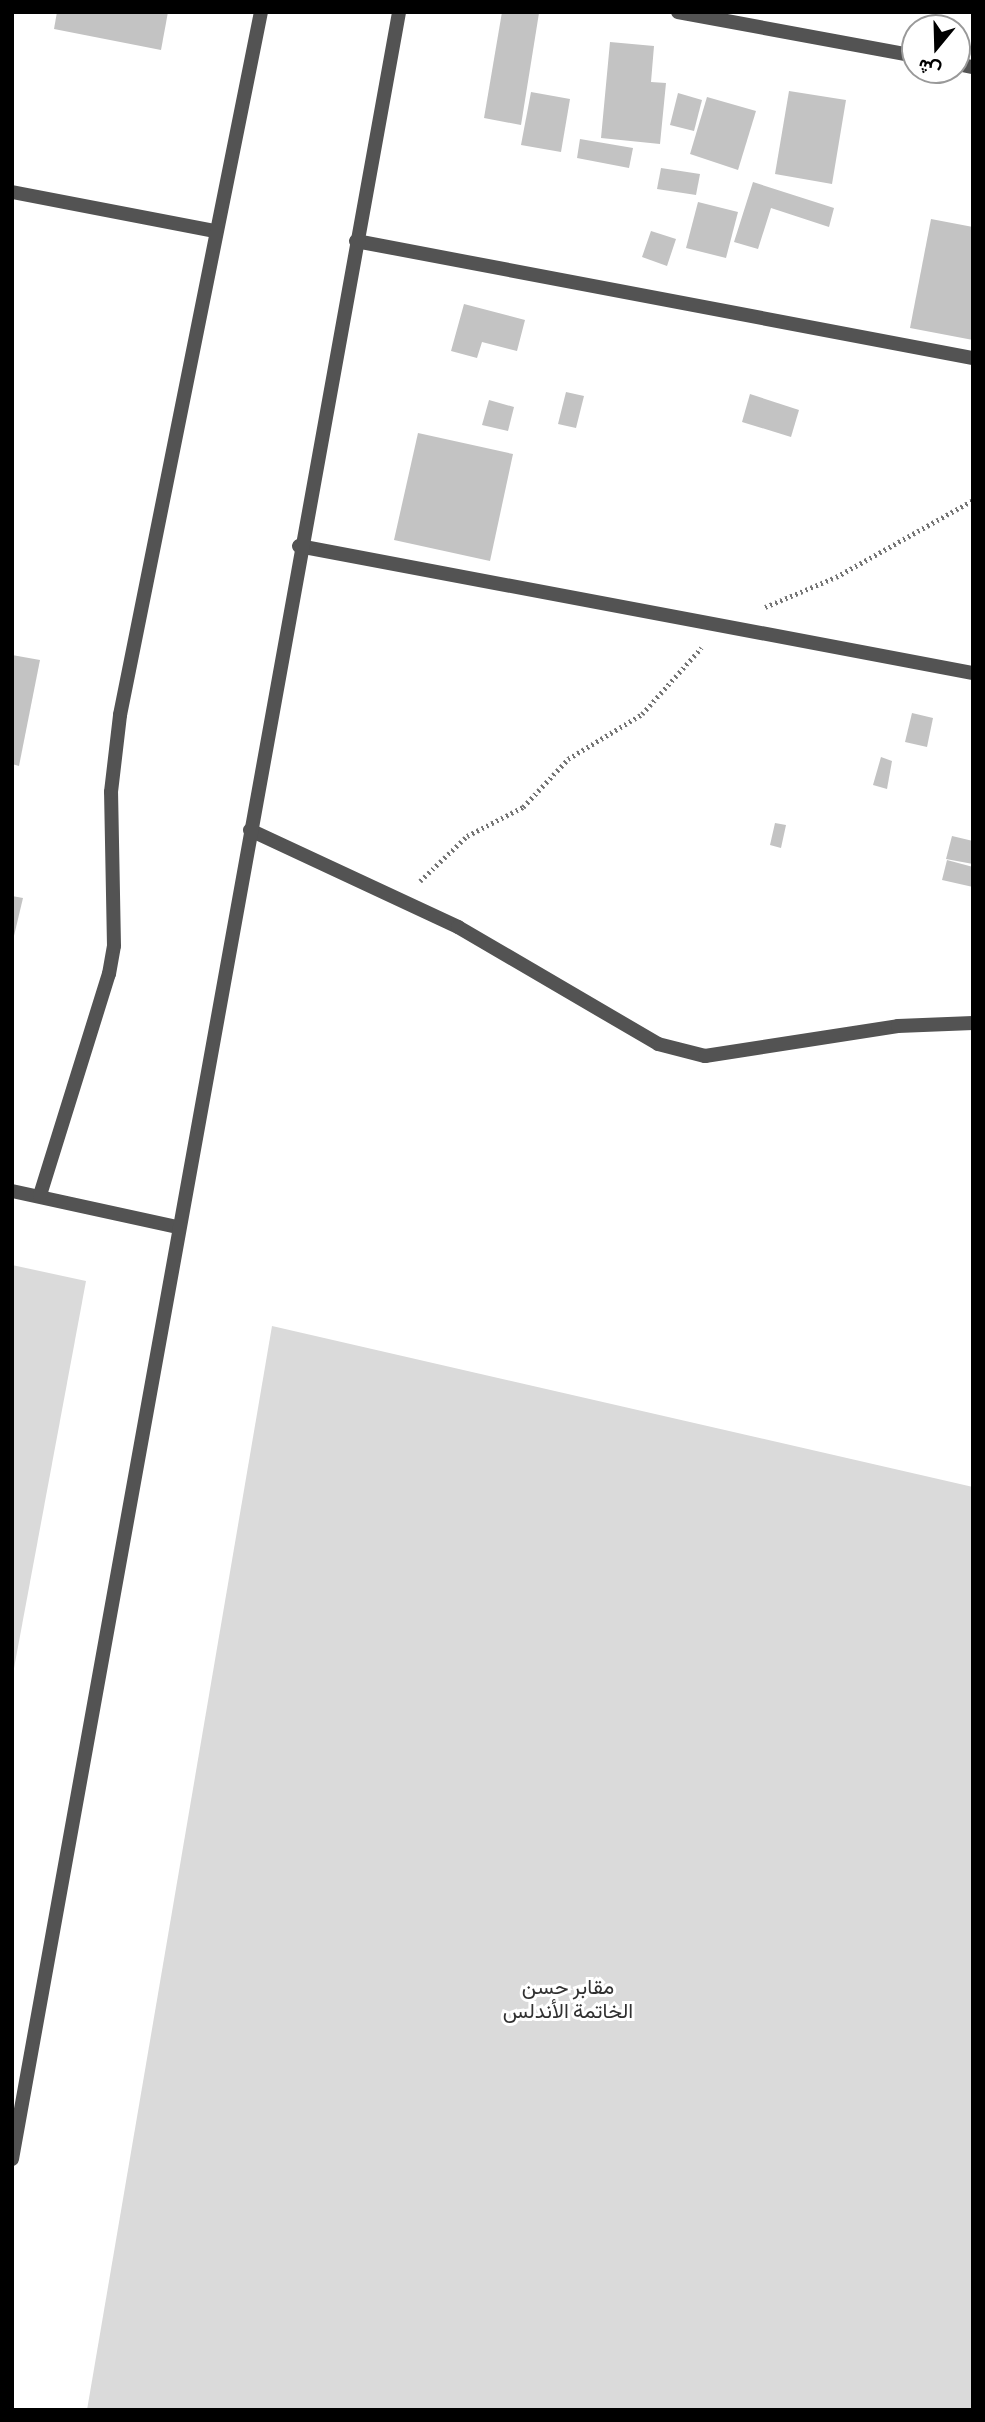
<!DOCTYPE html>
<html>
<head>
<meta charset="utf-8">
<style>
	body { margin:0 }
	#map { position:relative; width:985px; height:2422px; overflow:hidden; background:#fff; font-family:"Source Sans 3",Vazirmatn,sans-serif }
	div>[style] { position:absolute }
	[style*='--x'] { left:calc(var(--x)*1px); top:calc(var(--y)*1px); width:calc(var(--w)*1px); rotate:calc(var(--a)*1deg) }
	.green>* { inset:0; background:#dadada }
	.building>* { inset:0; background:#c3c3c3 }
	.path>* { height:4.5px; margin-top:-2.25px; transform-origin:0; background:repeating-linear-gradient(90deg,#757575 0 2px,transparent 0 5.5px) }
	.minor>* { height:14px; margin:-7px; padding:0 7px; transform-origin:7px; border-radius:7px; background:#535353 }
	.tertiary>* { height:14px; margin:-7px; padding:0 7px; transform-origin:7px; border-radius:7px; background:#535353 }
	span { translate:-50% -50%; white-space:nowrap; text-align:center; line-height:1.15; -webkit-text-stroke:6px #fff; paint-order:stroke }
	.park-label { font-size:21px; color:#313131 }
	.frame { position:absolute; inset:0; border:14px solid #000; pointer-events:none }
	.north { position:absolute; left:901px; top:14px; width:70px; height:70px; box-sizing:border-box; background:#fff; border:2px solid #999; border-radius:50%; rotate:199deg; font-size:19px; font-weight:700; line-height:28px; text-align:center; color:#000 }
	.north::after { content:''; display:block; margin:auto; width:24px; height:32px; background:#000; clip-path:polygon(50% 0,100% 100%,50% 72%,0 100%) }
</style>
</head>
<body>
<div id="map">
	<div class="green">
		<i style="clip-path:polygon(12px 1265px,86px 1281px,12px 1679px)"></i>
		<i style="clip-path:polygon(272px 1326px,973px 1487px,973px 2410px,87px 2410px)"></i>
	</div>
	<div class="building">
		<i style="clip-path:polygon(57px 12px,168px 12px,161px 50px,54px 29px)"></i>
		<i style="clip-path:polygon(502px 12px,539px 13px,521px 125px,484px 118px)"></i>
		<i style="clip-path:polygon(610px 42px,654px 46px,651px 82px,666px 83px,660px 144px,601px 138px)"></i>
		<i style="clip-path:polygon(789px 91px,846px 100px,832px 184px,775px 174px)"></i>
		<i style="clip-path:polygon(531px 92px,570px 99px,561px 152px,521px 145px)"></i>
		<i style="clip-path:polygon(678px 93px,702px 100px,694px 131px,670px 125px)"></i>
		<i style="clip-path:polygon(707px 97px,756px 111px,738px 170px,690px 154px)"></i>
		<i style="clip-path:polygon(580px 139px,633px 148px,629px 168px,577px 158px)"></i>
		<i style="clip-path:polygon(661px 168px,700px 174px,696px 195px,657px 189px)"></i>
		<i style="clip-path:polygon(753px 182px,834px 208px,829px 227px,771px 208px,758px 249px,734px 242px)"></i>
		<i style="clip-path:polygon(698px 202px,738px 212px,726px 258px,686px 248px)"></i>
		<i style="clip-path:polygon(931px 219px,973px 227px,973px 340px,910px 328px)"></i>
		<i style="clip-path:polygon(651px 231px,676px 239px,667px 266px,642px 257px)"></i>
		<i style="clip-path:polygon(464px 304px,525px 320px,517px 351px,482px 342px,477px 358px,451px 351px)"></i>
		<i style="clip-path:polygon(566px 392px,584px 396px,576px 428px,558px 424px)"></i>
		<i style="clip-path:polygon(750px 394px,799px 410px,791px 437px,742px 422px)"></i>
		<i style="clip-path:polygon(489px 400px,514px 407px,508px 431px,482px 425px)"></i>
		<i style="clip-path:polygon(418px 433px,513px 454px,490px 561px,394px 540px)"></i>
		<i style="clip-path:polygon(12px 655px,40px 660px,19px 766px,12px 764px)"></i>
		<i style="clip-path:polygon(912px 713px,933px 718px,927px 747px,905px 742px)"></i>
		<i style="clip-path:polygon(881px 757px,892px 761px,887px 789px,873px 785px)"></i>
		<i style="clip-path:polygon(775px 823px,786px 825px,781px 848px,770px 845px)"></i>
		<i style="clip-path:polygon(952px 836px,973px 841px,973px 864px,946px 859px)"></i>
		<i style="clip-path:polygon(947px 860px,973px 867px,973px 887px,942px 880px)"></i>
		<i style="clip-path:polygon(12px 896px,23px 898px,13px 940px,12px 940px)"></i>
	</div>
	<div class="path">
		<i style="--x:765;--y:607;--w:77;--a:-22.9"></i>
		<i style="--x:836;--y:577;--w:157;--a:-29.3"></i>
		<i style="--x:420;--y:881;--w:65;--a:-43.8"></i>
		<i style="--x:467;--y:836;--w:63;--a:-27.4"></i>
		<i style="--x:523;--y:807;--w:66;--a:-46.8"></i>
		<i style="--x:568;--y:759;--w:87;--a:-31.3"></i>
		<i style="--x:642;--y:714;--w:89;--a:-48.2"></i>
	</div>
	<div class="minor">
		<i style="--x:678;--y:12;--w:241;--a:10.5"></i>
		<i style="--x:957;--y:64;--w:16;--a:11"></i>
		<i style="--x:12;--y:192;--w:207;--a:10.9"></i>
		<i style="--x:356;--y:241;--w:628;--a:10.74"></i>
		<i style="--x:299;--y:546;--w:686;--a:10.67"></i>
		<i style="--x:250;--y:830;--w:230;--a:25"></i>
		<i style="--x:458;--y:927;--w:232;--a:30.3"></i>
		<i style="--x:658;--y:1044;--w:49;--a:14.3"></i>
		<i style="--x:705;--y:1056;--w:195;--a:-8.8"></i>
		<i style="--x:898;--y:1026;--w:75;--a:-2.3"></i>
		<i style="--x:12;--y:1191;--w:169;--a:12.3"></i>
		<i style="--x:40;--y:1195;--w:232;--a:-72.7"></i>
		<i style="--x:109;--y:974;--w:28;--a:-80"></i>
		<i style="--x:114;--y:946;--w:154;--a:-91.1"></i>
		<i style="--x:111;--y:792;--w:78;--a:-83.3"></i>
		<i style="--x:120;--y:715;--w:717;--a:-78.66"></i>
	</div>
	<div class="tertiary">
		<i style="--x:12;--y:2159;--w:2182;--a:-79.78"></i>
	</div>
	<div class="park-label">
		<span style="left:568px;top:1999px">مقابر حسن<br>الخاتمة الأندلس</span>
	</div>
	<div class="frame"></div>
	<div class="north">ش</div>
</div>
</body>
</html>
